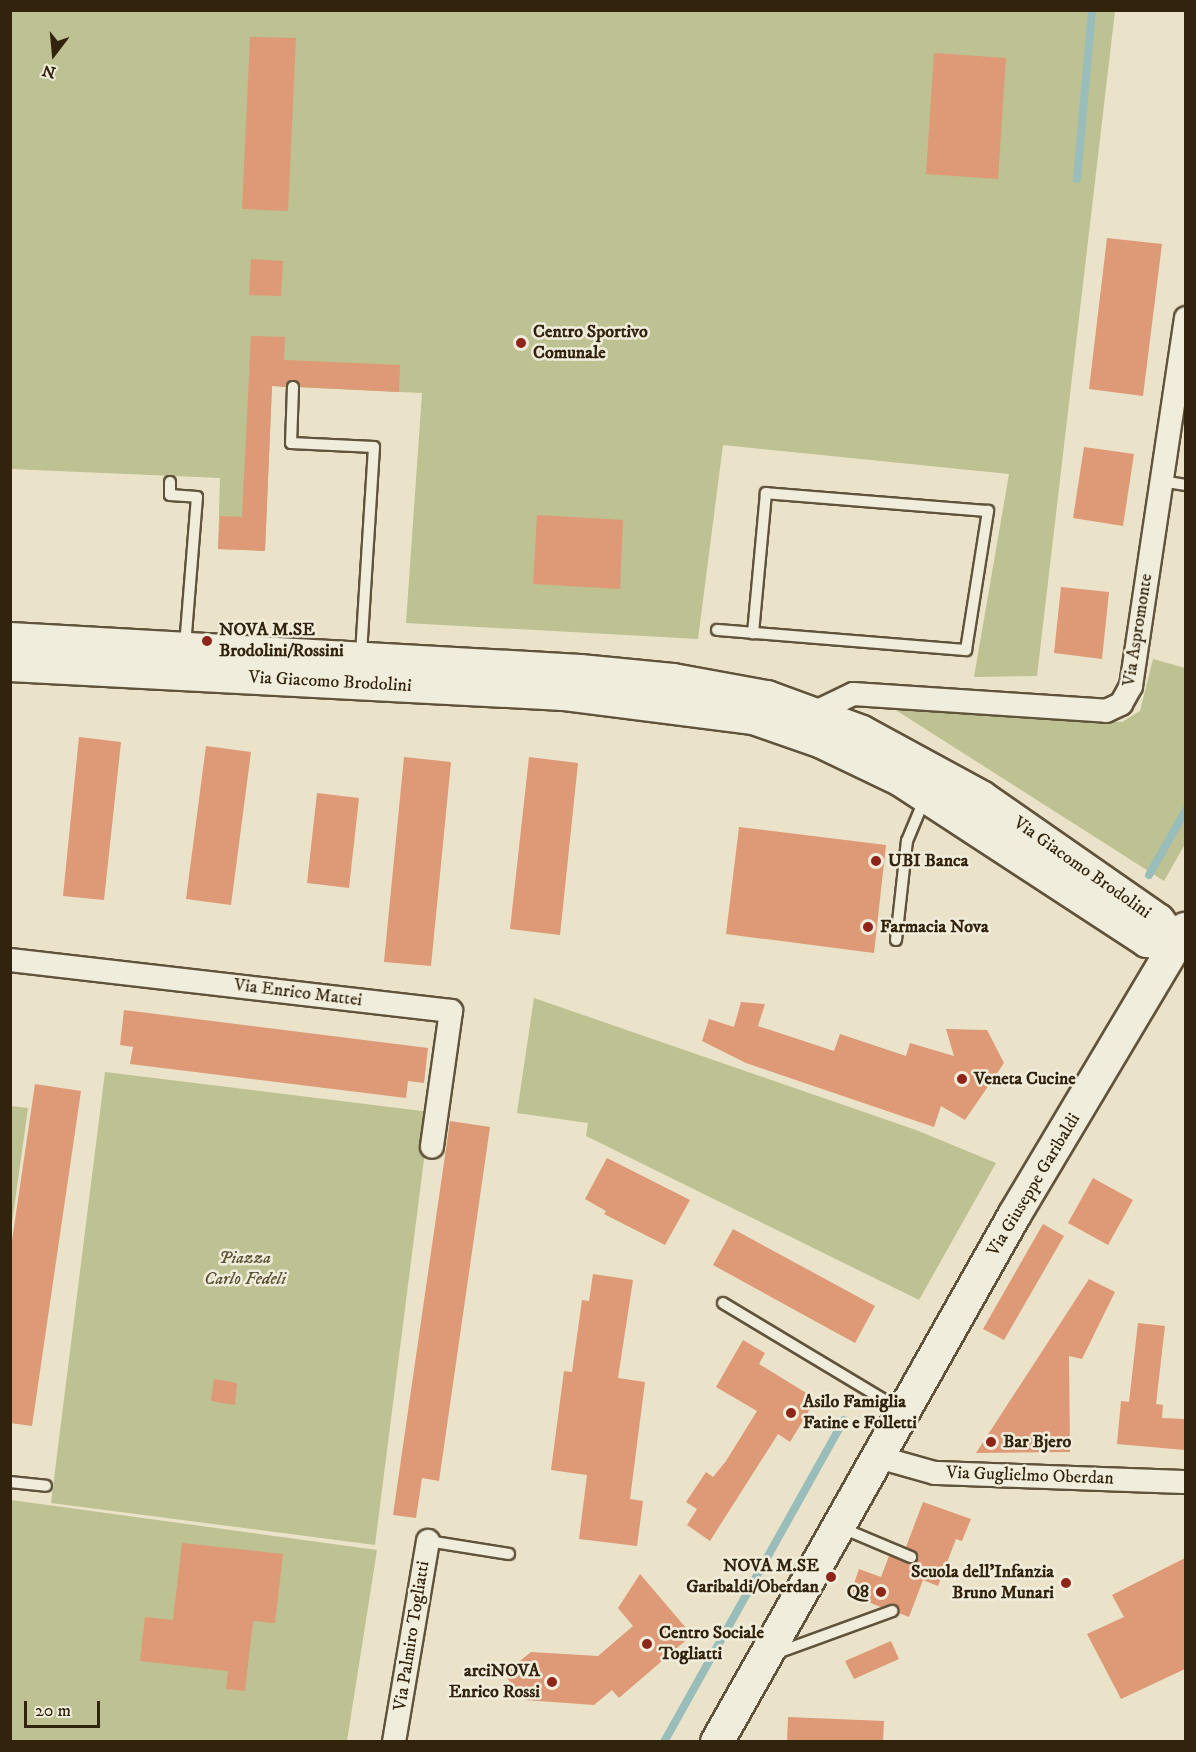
<!DOCTYPE html>
<html>
<head>
<meta charset="utf-8">
<style>
	body { margin:0 }
	#map { position:relative; width:1196px; height:1752px; overflow:hidden; background:#eae3c9; font-family:"IM FELL DW Pica",serif }
	div>[style] { position:absolute }
	[style*='--x'] { left:calc(var(--x)*1px); top:calc(var(--y)*1px); width:calc(var(--w)*1px); rotate:calc(var(--a)*1deg) }
	.green>* { inset:0; background:#bec191 }
	.stream>* { height:8px; margin:-4px; padding:0 4px; transform-origin:4px; border-radius:4px; background:#98bdbb }
	.building>* { inset:0; background:#de9976 }
	.roads { filter:drop-shadow(2px 0 #60533b) drop-shadow(-2px 0 #60533b) drop-shadow(0 2px #60533b) drop-shadow(0 -2px #60533b) }
	.service>* { height:10px; margin:-5px; padding:0 5px; transform-origin:5px; border-radius:5px; background:#f1eddc }
	.minor>* { height:22px; margin:-11px; padding:0 11px; transform-origin:11px; border-radius:11px; background:#f1eddc }
	.secondary>* { height:32px; margin:-16px; padding:0 16px; transform-origin:16px; border-radius:16px; background:#f1eddc }
	.dots>* { width:16px; height:16px; translate:-50% -50%; box-sizing:border-box; border:3px solid #f1eddc; border-radius:50% }
	span { translate:-50% -50%; white-space:nowrap; text-align:center; line-height:1.15; -webkit-text-stroke:5px #f1eddc; paint-order:stroke }
	.poi-label { font-size:18px; color:#32230c; font-weight:700 }
	.left { translate:0 -50%; text-align:left }
	.right { translate:-100% -50%; text-align:right }
	.street-label { font-size:18px; color:#32230c }
	.park-label { font-size:18px; color:#5c5234; font-style:italic }
	.frame { position:absolute; inset:0; border:12px solid #32230c; pointer-events:none }
	.north { position:absolute; left:24px; top:24px; width:60px; height:60px; -webkit-text-stroke:4px #f1eddc; paint-order:stroke; rotate:196deg; font-size:16px; font-weight:700; line-height:24px; text-align:center; color:#32230c }
	.north::after { content:''; display:block; margin:auto; width:21px; height:27px; background:#32230c; clip-path:polygon(50% 0,100% 100%,50% 72%,0 100%) }
	.scale { position:absolute; left:24px; top:1701px; width:76px; height:27px; box-sizing:border-box; border:3px solid #32230c; border-top:0; padding-left:8px; font-size:18px; line-height:21px; white-space:nowrap; color:#32230c; -webkit-text-stroke:4px #f1eddc; paint-order:stroke }
</style>
</head>
<body>
<div id="map">
	<div class="green">
		<i style="clip-path:polygon(11px 11px,1115px 11px,1037px 676px,974px 677px,1009px 474px,723px 445px,698px 639px,406px 623px,422px 393px,272px 386px,265px 551px,218px 549px,220px 478px,11px 469px)"></i>
		<i style="clip-path:polygon(1153px 659px,1185px 668px,1185px 844px,1164px 881px,894px 709px,896px 705px,1122px 722px,1140px 711px)"></i>
		<i style="clip-path:polygon(534px 998px,916px 1130px,996px 1163px,919px 1300px,586px 1136px,588px 1123px,517px 1113px)"></i>
		<i style="clip-path:polygon(105px 1072px,430px 1112px,375px 1545px,51px 1503px)"></i>
		<i style="clip-path:polygon(11px 1106px,28px 1108px,11px 1230px,10px 1106px)"></i>
		<i style="clip-path:polygon(11px 1500px,377px 1550px,347px 1741px,11px 1742px)"></i>
	</div>
	<div class="stream">
		<i style="--x:1077;--y:179;--w:170;--a:-84.9"></i>
		<i style="--x:1149;--y:875;--w:75;--a:-60.4"></i>
		<i style="--x:664;--y:1742;--w:369;--a:-60.8"></i>
	</div>
	<div class="building">
		<i style="clip-path:polygon(250px 37px,296px 38px,288px 211px,242px 209px)"></i>
		<i style="clip-path:polygon(934px 53px,1006px 58px,998px 179px,926px 174px)"></i>
		<i style="clip-path:polygon(1107px 238px,1162px 244px,1143px 396px,1089px 389px)"></i>
		<i style="clip-path:polygon(251px 259px,283px 261px,281px 296px,249px 295px)"></i>
		<i style="clip-path:polygon(251px 336px,285px 337px,284px 360px,400px 365px,399px 392px,300px 387px,294px 380px,286px 387px,272px 386px,265px 551px,218px 549px,220px 516px,242px 517px)"></i>
		<i style="clip-path:polygon(1084px 447px,1134px 454px,1123px 526px,1073px 518px)"></i>
		<i style="clip-path:polygon(537px 515px,623px 520px,620px 589px,533px 584px)"></i>
		<i style="clip-path:polygon(1061px 587px,1109px 592px,1102px 659px,1054px 653px)"></i>
		<i style="clip-path:polygon(79px 737px,121px 742px,104px 900px,63px 896px)"></i>
		<i style="clip-path:polygon(206px 746px,251px 752px,231px 905px,186px 899px)"></i>
		<i style="clip-path:polygon(404px 757px,451px 762px,431px 966px,384px 962px)"></i>
		<i style="clip-path:polygon(529px 757px,578px 763px,560px 935px,510px 929px)"></i>
		<i style="clip-path:polygon(317px 793px,359px 798px,349px 888px,307px 883px)"></i>
		<i style="clip-path:polygon(739px 827px,886px 845px,874px 953px,726px 934px)"></i>
		<i style="clip-path:polygon(741px 1002px,765px 1004px,758px 1026px,834px 1051px,840px 1034px,906px 1056px,910px 1043px,954px 1056px,946px 1029px,987px 1030px,1004px 1063px,965px 1120px,941px 1106px,934px 1127px,746px 1063px,702px 1041px,709px 1019px,734px 1027px)"></i>
		<i style="clip-path:polygon(124px 1010px,428px 1048px,424px 1083px,408px 1081px,406px 1098px,130px 1064px,133px 1047px,120px 1045px)"></i>
		<i style="clip-path:polygon(35px 1084px,81px 1091px,32px 1426px,10px 1423px,10px 1254px)"></i>
		<i style="clip-path:polygon(450px 1121px,490px 1127px,439px 1481px,422px 1478px,416px 1518px,393px 1515px)"></i>
		<i style="clip-path:polygon(607px 1158px,690px 1200px,665px 1245px,604px 1214px,606px 1211px,585px 1199px)"></i>
		<i style="clip-path:polygon(1093px 1178px,1133px 1200px,1108px 1245px,1068px 1223px)"></i>
		<i style="clip-path:polygon(1043px 1224px,1064px 1236px,1004px 1340px,983px 1329px)"></i>
		<i style="clip-path:polygon(733px 1229px,875px 1306px,855px 1343px,713px 1265px)"></i>
		<i style="clip-path:polygon(593px 1274px,633px 1280px,618px 1378px,645px 1382px,630px 1499px,643px 1501px,637px 1546px,579px 1539px,587px 1475px,551px 1470px,564px 1371px,572px 1372px,582px 1300px,589px 1301px)"></i>
		<i style="clip-path:polygon(1089px 1279px,1115px 1292px,1082px 1359px,1069px 1356px,1070px 1452px,976px 1453px)"></i>
		<i style="clip-path:polygon(1138px 1323px,1165px 1326px,1156px 1404px,1163px 1405px,1162px 1418px,1185px 1419px,1185px 1450px,1117px 1444px,1121px 1401px,1129px 1402px)"></i>
		<i style="clip-path:polygon(743px 1340px,765px 1353px,759px 1364px,816px 1399px,790px 1442px,778px 1434px,710px 1541px,687px 1525px,697px 1509px,686px 1502px,706px 1472px,713px 1477px,726px 1461px,757px 1411px,716px 1387px)"></i>
		<i style="clip-path:polygon(214px 1379px,237px 1383px,235px 1405px,211px 1401px)"></i>
		<i style="clip-path:polygon(923px 1502px,971px 1519px,962px 1541px,956px 1539px,938px 1586px,923px 1580px,909px 1617px,899px 1613px,894px 1604px,881px 1607px,850px 1595px,859px 1569px,881px 1577px,889px 1556px,916px 1563px,917px 1553px,906px 1547px)"></i>
		<i style="clip-path:polygon(182px 1543px,283px 1554px,275px 1623px,253px 1621px,245px 1691px,226px 1689px,228px 1671px,140px 1661px,145px 1617px,173px 1620px)"></i>
		<i style="clip-path:polygon(1185px 1558px,1185px 1669px,1121px 1699px,1087px 1634px,1124px 1617px,1112px 1595px)"></i>
		<i style="clip-path:polygon(640px 1574px,692px 1635px,619px 1698px,612px 1690px,594px 1705px,525px 1700px,504px 1674px,531px 1652px,598px 1656px,633px 1626px,618px 1608px)"></i>
		<i style="clip-path:polygon(891px 1641px,899px 1659px,854px 1679px,845px 1661px)"></i>
		<i style="clip-path:polygon(788px 1717px,884px 1721px,883px 1742px,787px 1742px)"></i>
	</div>
	<div class="roads">
		<div class="service">
			<i style="--x:293;--y:387;--w:56;--a:92"></i>
			<i style="--x:291;--y:443;--w:83;--a:2.8"></i>
			<i style="--x:374;--y:447;--w:208;--a:93.6"></i>
			<i style="--x:1161;--y:481;--w:25;--a:9"></i>
			<i style="--x:170;--y:482;--w:13;--a:90"></i>
			<i style="--x:170;--y:495;--w:27;--a:4"></i>
			<i style="--x:197;--y:497;--w:150;--a:94.6"></i>
			<i style="--x:717;--y:630;--w:250;--a:4.6"></i>
			<i style="--x:966;--y:650;--w:141;--a:-81"></i>
			<i style="--x:988;--y:511;--w:223;--a:-175.4"></i>
			<i style="--x:766;--y:493;--w:141;--a:95.3"></i>
			<i style="--x:896;--y:940;--w:100;--a:-83.7"></i>
			<i style="--x:907;--y:841;--w:47;--a:-67.3"></i>
			<i style="--x:723;--y:1303;--w:208;--a:31"></i>
			<i style="--x:10;--y:1482;--w:36;--a:6"></i>
			<i style="--x:842;--y:1528;--w:75;--a:22.8"></i>
			<i style="--x:428;--y:1541;--w:82;--a:9.1"></i>
			<i style="--x:774;--y:1654;--w:126;--a:-20"></i>
		</div>
		<div class="minor">
			<i style="--x:816;--y:712;--w:41;--a:-25.9"></i>
			<i style="--x:853;--y:694;--w:254;--a:3.8"></i>
			<i style="--x:1106;--y:711;--w:17;--a:-25"></i>
			<i style="--x:1121;--y:704;--w:21;--a:-61"></i>
			<i style="--x:1131;--y:686;--w:372;--a:-81.5"></i>
			<i style="--x:10;--y:960;--w:444;--a:6.6"></i>
			<i style="--x:451;--y:1011;--w:137;--a:98"></i>
			<i style="--x:878;--y:1457;--w:59;--a:15.7"></i>
			<i style="--x:935;--y:1473;--w:251;--a:2.1"></i>
			<i style="--x:394;--y:1742;--w:204;--a:-80.4"></i>
		</div>
		<div class="secondary">
			<i style="--x:10;--y:639;--w:571;--a:3.21"></i>
			<i style="--x:580;--y:671;--w:93;--a:5.5"></i>
			<i style="--x:673;--y:680;--w:96;--a:10.3"></i>
			<i style="--x:767;--y:697;--w:101;--a:20.2"></i>
			<i style="--x:862;--y:732;--w:136;--a:28.6"></i>
			<i style="--x:981;--y:797;--w:216;--a:34.8"></i>
			<i style="--x:1158;--y:920;--w:31;--a:53"></i>
			<i style="--x:10;--y:665;--w:554;--a:3"></i>
			<i style="--x:563;--y:694;--w:192;--a:7.2"></i>
			<i style="--x:753;--y:718;--w:73;--a:19.2"></i>
			<i style="--x:822;--y:742;--w:88;--a:25.7"></i>
			<i style="--x:901;--y:780;--w:294;--a:33.2"></i>
			<i style="--x:1147;--y:941;--w:30;--a:8"></i>
			<i style="--x:717;--y:1742;--w:606;--a:-60.56"></i>
			<i style="--x:1015;--y:1214;--w:332;--a:-59.2"></i>
		</div>
	</div>
	<div class="dots">
		<i style="left:521px;top:343px;background:#8f2418"></i>
		<i style="left:207px;top:641px;background:#8f2418"></i>
		<i style="left:876px;top:861px;background:#8f2418"></i>
		<i style="left:868px;top:927px;background:#8f2418"></i>
		<i style="left:962px;top:1079px;background:#8f2418"></i>
		<i style="left:791px;top:1413px;background:#8f2418"></i>
		<i style="left:991px;top:1442px;background:#8f2418"></i>
		<i style="left:831px;top:1577px;background:#8f2418"></i>
		<i style="left:1066px;top:1583px;background:#8f2418"></i>
		<i style="left:881px;top:1592px;background:#8f2418"></i>
		<i style="left:647px;top:1644px;background:#8f2418"></i>
		<i style="left:552px;top:1682px;background:#8f2418"></i>
	</div>
	<div class="poi-label">
		<span class="left" style="left:533px;top:343px">Centro Sportivo<br>Comunale</span>
		<span class="left" style="left:219px;top:641px">NOVA M.SE<br>Brodolini/Rossini</span>
		<span class="left" style="left:888px;top:861px">UBI Banca</span>
		<span class="left" style="left:880px;top:927px">Farmacia Nova</span>
		<span class="left" style="left:974px;top:1079px">Veneta Cucine</span>
		<span class="left" style="left:803px;top:1413px">Asilo Famiglia<br>Fatine e Folletti</span>
		<span class="left" style="left:1003px;top:1442px">Bar Bjero</span>
		<span class="right" style="left:819px;top:1577px">NOVA M.SE<br>Garibaldi/Oberdan</span>
		<span class="right" style="left:1054px;top:1583px">Scuola dell'Infanzia<br>Bruno Munari</span>
		<span class="right" style="left:869px;top:1592px">Q8</span>
		<span class="left" style="left:659px;top:1644px">Centro Sociale<br>Togliatti</span>
		<span class="right" style="left:540px;top:1682px">arciNOVA<br>Enrico Rossi</span>
	</div>
	<div class="street-label">
		<span style="left:1138px;top:630px;rotate:-81deg">Via Aspromonte</span>
		<span style="left:330px;top:682px;rotate:3deg">Via Giacomo Brodolini</span>
		<span style="left:1082px;top:868px;rotate:35deg">Via Giacomo Brodolini</span>
		<span style="left:298px;top:993px;rotate:7deg">Via Enrico Mattei</span>
		<span style="left:1034px;top:1185px;rotate:-59deg">Via Giuseppe Garibaldi</span>
		<span style="left:1030px;top:1476px;rotate:2deg">Via Guglielmo Oberdan</span>
		<span style="left:412px;top:1636px;rotate:-81deg">Via Palmiro Togliatti</span>
	</div>
	<div class="park-label">
		<span style="left:245px;top:1269px">Piazza<br>Carlo Fedeli</span>
	</div>
	<div class="frame"></div>
	<div class="north">N</div>
	<div class="scale">20 m</div>
</div>
</body>
</html>
